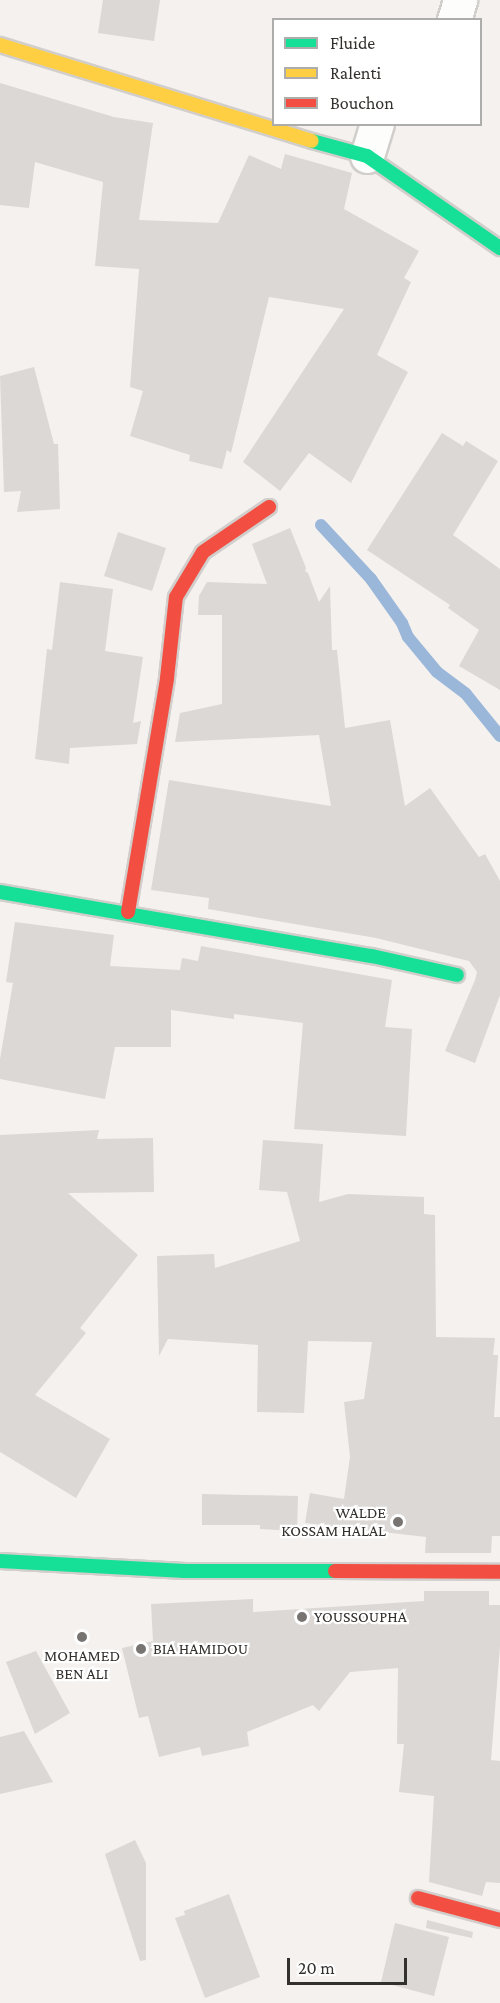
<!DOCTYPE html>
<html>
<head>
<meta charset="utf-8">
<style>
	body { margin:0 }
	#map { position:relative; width:500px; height:2003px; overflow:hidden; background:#f4f1ee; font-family:"Crimson Pro",serif }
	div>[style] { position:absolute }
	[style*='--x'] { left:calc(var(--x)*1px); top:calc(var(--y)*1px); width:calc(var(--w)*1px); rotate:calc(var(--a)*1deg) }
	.stream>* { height:12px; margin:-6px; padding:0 6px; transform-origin:6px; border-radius:6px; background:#9ab7da }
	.building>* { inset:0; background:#dbd8d6 }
	.roads { filter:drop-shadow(2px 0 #d1cecc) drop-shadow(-2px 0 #d1cecc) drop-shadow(0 2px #d1cecc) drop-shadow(0 -2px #d1cecc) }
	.street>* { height:33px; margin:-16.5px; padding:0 16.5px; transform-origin:16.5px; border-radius:16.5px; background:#fdfdfc }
	.fast>* { height:14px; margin:-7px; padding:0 7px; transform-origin:7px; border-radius:7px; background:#16e098 }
	.slow>* { height:14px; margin:-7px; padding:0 7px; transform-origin:7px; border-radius:7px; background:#ffcf43 }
	.jam>* { height:14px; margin:-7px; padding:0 7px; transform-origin:7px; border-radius:7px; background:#f24e42 }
	.dots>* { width:16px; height:16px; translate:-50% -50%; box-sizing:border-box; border:3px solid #fff; border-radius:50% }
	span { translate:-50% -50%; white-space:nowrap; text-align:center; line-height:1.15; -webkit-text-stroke:4.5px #fff; paint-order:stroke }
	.poi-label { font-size:16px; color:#33312e }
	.right { translate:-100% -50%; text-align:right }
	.left { translate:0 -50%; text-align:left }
	.legend { position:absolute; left:272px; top:18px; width:210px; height:108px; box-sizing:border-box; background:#fff; border:2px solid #adadab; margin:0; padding:8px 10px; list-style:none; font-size:18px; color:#33312e }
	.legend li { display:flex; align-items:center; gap:12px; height:30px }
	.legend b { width:30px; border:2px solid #adadab }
	.scale { position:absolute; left:287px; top:1958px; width:120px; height:27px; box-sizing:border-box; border:3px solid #33312e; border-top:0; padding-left:8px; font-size:18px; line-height:21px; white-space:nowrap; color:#33312e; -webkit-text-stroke:4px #fff; paint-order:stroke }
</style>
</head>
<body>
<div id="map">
	<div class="stream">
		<i style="--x:321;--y:525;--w:74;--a:47.2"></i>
		<i style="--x:371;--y:579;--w:54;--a:54.8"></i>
		<i style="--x:402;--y:623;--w:15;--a:67"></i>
		<i style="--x:408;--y:637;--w:45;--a:50.4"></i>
		<i style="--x:437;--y:672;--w:36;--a:37"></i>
		<i style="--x:466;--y:694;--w:54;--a:51"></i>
	</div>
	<div class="building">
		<i style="clip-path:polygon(103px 0,160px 0,154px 41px,98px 33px)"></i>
		<i style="clip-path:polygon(0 83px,114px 117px,153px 123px,139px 220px,218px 223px,249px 155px,281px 169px,285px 154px,352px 173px,344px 209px,419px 251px,404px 278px,411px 282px,377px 355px,408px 372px,351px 483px,309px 453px,280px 491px,243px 462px,344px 309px,269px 297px,231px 453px,227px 450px,222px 469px,189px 461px,190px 455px,130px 436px,143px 391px,130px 387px,139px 269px,95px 266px,103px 182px,35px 162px,29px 208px,0 205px)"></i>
		<i style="clip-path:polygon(34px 367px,54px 444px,58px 444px,60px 509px,17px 512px,21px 491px,4px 492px,0 376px)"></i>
		<i style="clip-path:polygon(442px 433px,463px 446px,466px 441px,498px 461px,453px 535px,500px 569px,500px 690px,459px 666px,479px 630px,448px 608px,450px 605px,367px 550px)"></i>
		<i style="clip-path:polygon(290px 528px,306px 568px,305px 571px,308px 573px,319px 602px,330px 586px,332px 650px,337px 650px,345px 728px,390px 720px,405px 806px,430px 788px,479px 857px,485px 854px,500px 881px,500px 995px,475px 1063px,445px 1051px,475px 980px,477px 972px,469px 961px,376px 938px,208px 909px,209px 898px,151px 890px,169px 780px,331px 806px,319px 735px,175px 742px,180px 713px,222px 704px,222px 615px,198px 615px,199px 596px,207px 582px,267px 584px,252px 544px)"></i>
		<i style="clip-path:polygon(118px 532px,166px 548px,152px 591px,104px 576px)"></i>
		<i style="clip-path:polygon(60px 582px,113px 589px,105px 651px,143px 657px,133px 723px,141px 721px,137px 744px,70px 748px,69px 764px,35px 759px,47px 649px,52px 650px)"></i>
		<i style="clip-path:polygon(15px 922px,114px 935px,110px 966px,180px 970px,182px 958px,198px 961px,201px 946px,392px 980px,385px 1027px,412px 1029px,406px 1136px,294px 1129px,303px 1023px,234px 1014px,234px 1019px,171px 1010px,171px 1047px,115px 1047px,105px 1099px,0 1079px,0 1059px,13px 983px,6px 982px)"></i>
		<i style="clip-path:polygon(99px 1130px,97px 1139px,153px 1138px,154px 1192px,68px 1193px,138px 1255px,80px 1328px,86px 1333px,35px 1395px,110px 1439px,76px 1498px,0 1452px,0 1135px)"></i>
		<i style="clip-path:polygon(263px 1140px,323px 1144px,319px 1202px,348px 1194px,424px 1197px,424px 1214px,435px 1215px,436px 1337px,495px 1338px,493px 1355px,498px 1355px,494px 1417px,500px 1417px,500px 1536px,492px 1536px,491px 1553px,425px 1553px,426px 1537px,305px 1523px,310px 1493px,344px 1499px,350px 1457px,344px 1402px,364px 1399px,372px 1342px,308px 1341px,304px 1413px,257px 1412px,258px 1345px,168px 1339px,159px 1356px,157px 1256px,214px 1254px,215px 1268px,300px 1241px,287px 1192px,259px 1190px)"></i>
		<i style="clip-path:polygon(202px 1494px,298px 1496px,297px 1531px,260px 1529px,260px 1525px,202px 1525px)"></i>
		<i style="clip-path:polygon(424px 1591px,489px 1591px,489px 1605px,500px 1605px,500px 1646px,491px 1760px,500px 1761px,500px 1883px,486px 1882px,482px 1896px,429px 1882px,434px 1796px,399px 1792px,404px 1744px,397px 1744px,398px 1668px,350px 1672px,319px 1711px,313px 1705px,247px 1732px,249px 1746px,202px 1756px,200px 1747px,159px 1757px,148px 1716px,139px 1718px,122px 1648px,153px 1641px,151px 1604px,253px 1599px,253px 1612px,424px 1601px)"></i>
		<i style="clip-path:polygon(36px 1651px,70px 1713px,35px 1734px,6px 1662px)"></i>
		<i style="clip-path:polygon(24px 1731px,53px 1782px,0 1794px,0 1737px)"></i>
		<i style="clip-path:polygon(135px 1840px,146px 1863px,146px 1960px,140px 1961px,105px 1854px)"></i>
		<i style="clip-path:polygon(229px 1894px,260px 1977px,205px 1998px,175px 1918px,185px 1915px,184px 1911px)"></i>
		<i style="clip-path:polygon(427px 1920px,473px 1932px,472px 1938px,426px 1928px)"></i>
		<i style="clip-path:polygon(395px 1923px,449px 1937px,434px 1996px,381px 1982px)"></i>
	</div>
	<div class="roads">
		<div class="street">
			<i style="--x:454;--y:20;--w:21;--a:-73"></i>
			<i style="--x:367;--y:156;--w:34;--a:-73"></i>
		</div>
		<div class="fast">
			<i style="--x:312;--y:141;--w:57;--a:15.3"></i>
			<i style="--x:367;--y:156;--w:162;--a:34.7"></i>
			<i style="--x:0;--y:892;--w:377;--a:9.8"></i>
			<i style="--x:372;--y:956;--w:87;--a:12.6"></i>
			<i style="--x:0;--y:1561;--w:185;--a:3.1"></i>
			<i style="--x:185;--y:1571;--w:150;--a:0"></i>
		</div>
		<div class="slow">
			<i style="--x:0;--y:45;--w:326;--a:17.1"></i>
		</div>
		<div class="jam">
			<i style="--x:128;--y:912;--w:237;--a:-80.5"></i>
			<i style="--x:167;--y:678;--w:81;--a:-83.7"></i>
			<i style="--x:176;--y:597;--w:52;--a:-59"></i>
			<i style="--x:203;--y:552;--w:80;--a:-34.3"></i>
			<i style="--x:335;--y:1571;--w:165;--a:0.3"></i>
			<i style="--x:418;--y:1898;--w:85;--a:15"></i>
		</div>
	</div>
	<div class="dots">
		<i style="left:398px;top:1522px;background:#777471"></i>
		<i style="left:302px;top:1617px;background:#777471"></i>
		<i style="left:82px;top:1637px;background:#777471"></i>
		<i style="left:141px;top:1649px;background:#777471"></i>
	</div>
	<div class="poi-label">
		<span class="right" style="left:386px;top:1522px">WALDE<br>KOSSAM HALAL</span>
		<span class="left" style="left:314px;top:1617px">YOUSSOUPHA</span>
		<span class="left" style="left:153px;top:1649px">BIA HAMIDOU</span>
		<span style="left:82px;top:1665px">MOHAMED<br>BEN ALI</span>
	</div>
	<ul class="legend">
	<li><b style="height:8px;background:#16e098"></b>Fluide</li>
	<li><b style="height:8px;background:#ffcf43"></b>Ralenti</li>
	<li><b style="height:8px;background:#f24e42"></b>Bouchon</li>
	</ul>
	<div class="scale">20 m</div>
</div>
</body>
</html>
